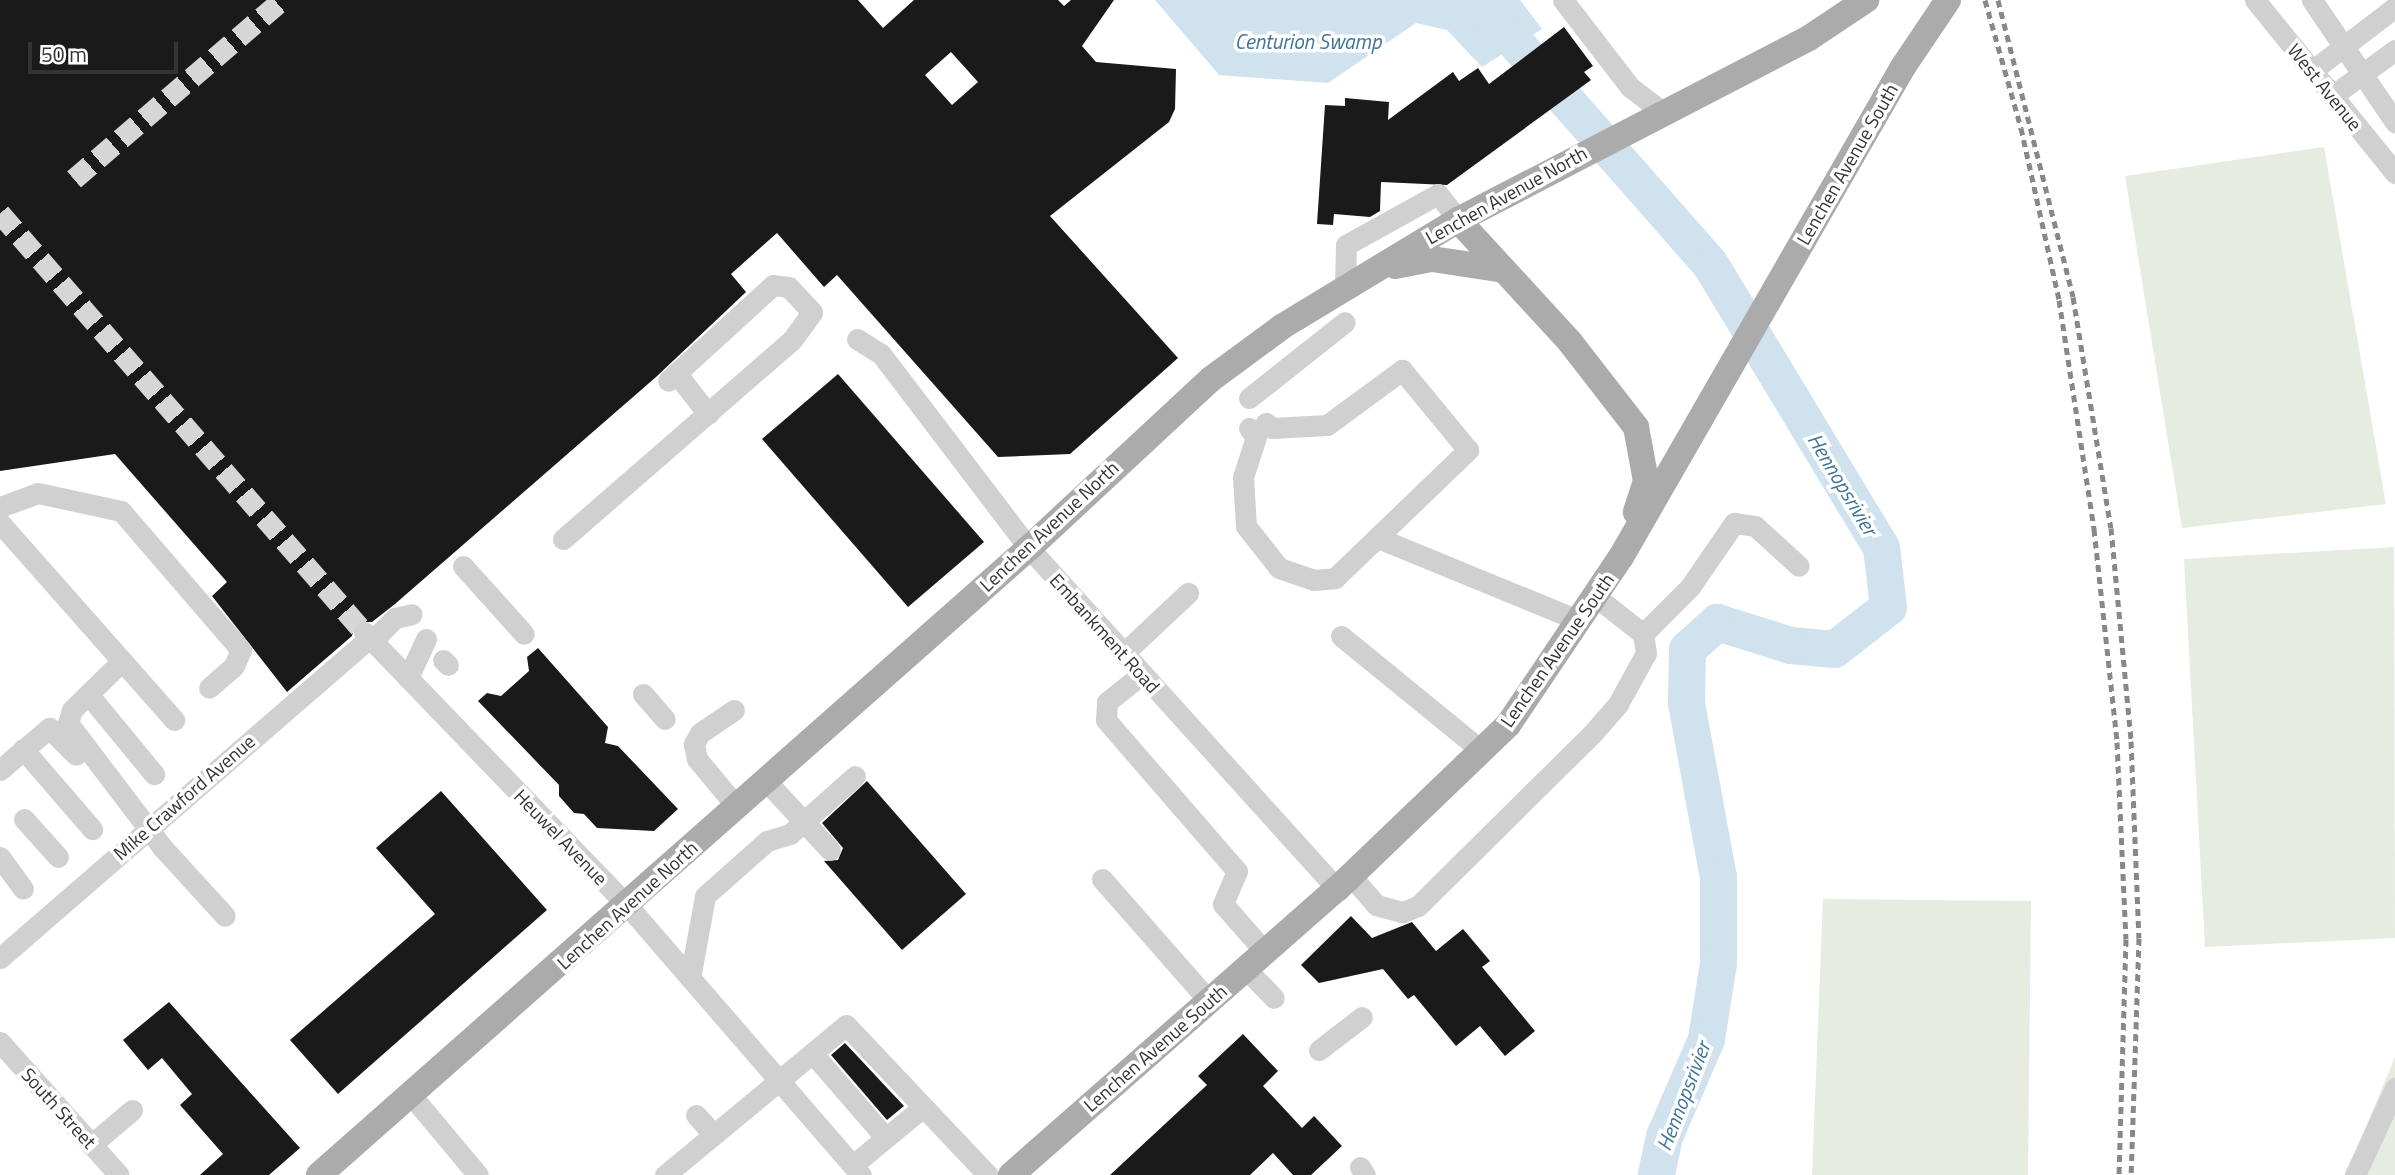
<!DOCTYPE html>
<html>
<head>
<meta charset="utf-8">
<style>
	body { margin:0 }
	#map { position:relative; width:2395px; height:1175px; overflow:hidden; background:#fff; font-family:"Titillium Web",sans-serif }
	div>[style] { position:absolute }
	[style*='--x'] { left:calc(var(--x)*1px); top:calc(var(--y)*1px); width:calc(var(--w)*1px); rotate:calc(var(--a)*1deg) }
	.green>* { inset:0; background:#e6ecdf }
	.water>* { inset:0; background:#cfe2ee }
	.river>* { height:37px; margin:-18.5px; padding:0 18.5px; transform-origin:18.5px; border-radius:18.5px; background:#cfe2ee }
	.building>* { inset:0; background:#1a1a1a }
	.minor-tunnel>* { height:21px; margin-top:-10.5px; transform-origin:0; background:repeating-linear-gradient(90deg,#d6d6d6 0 21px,transparent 0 31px) }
	.minor>* { height:21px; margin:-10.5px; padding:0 10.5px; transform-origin:10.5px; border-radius:10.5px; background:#d0d0d0 }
	.major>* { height:26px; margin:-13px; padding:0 13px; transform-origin:13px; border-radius:13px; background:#ababab }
	.rail>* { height:5px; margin-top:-2.5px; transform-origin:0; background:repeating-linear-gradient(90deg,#888 0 7px,transparent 0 12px) }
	span { translate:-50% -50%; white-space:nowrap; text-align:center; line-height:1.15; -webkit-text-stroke:7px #fff; paint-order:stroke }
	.street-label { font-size:19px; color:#333 }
	.water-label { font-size:21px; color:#3f7597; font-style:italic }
	.scale { position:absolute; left:28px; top:42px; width:150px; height:32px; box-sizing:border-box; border:4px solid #333; border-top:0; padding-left:9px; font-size:21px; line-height:24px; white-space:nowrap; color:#333; -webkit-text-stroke:5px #fff; paint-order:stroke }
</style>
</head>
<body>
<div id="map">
	<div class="green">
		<i style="clip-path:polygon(2324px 147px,2386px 504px,2182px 528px,2125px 176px)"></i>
		<i style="clip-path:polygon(2394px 547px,2395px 938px,2205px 947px,2184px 559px)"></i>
		<i style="clip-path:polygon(1823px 899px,2031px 901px,2028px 1175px,1812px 1175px)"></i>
		<i style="clip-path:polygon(2395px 1057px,2395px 1175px,2344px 1175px,2354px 1155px)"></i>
	</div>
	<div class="water">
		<i style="clip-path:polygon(1155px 0,1520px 0,1542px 29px,1482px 67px,1447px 30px,1416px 23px,1328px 83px,1219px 75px)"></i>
	</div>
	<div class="river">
		<i style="--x:1478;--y:0;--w:351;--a:48.7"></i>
		<i style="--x:1710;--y:264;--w:331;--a:58.9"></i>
		<i style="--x:1881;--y:547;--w:60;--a:83.3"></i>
		<i style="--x:1888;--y:607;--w:68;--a:142.1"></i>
		<i style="--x:1834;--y:649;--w:44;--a:-174.8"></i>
		<i style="--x:1790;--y:645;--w:77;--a:-162.5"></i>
		<i style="--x:1717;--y:622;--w:40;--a:138"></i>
		<i style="--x:1687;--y:649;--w:54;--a:91.1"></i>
		<i style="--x:1686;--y:703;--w:177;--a:79.6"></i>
		<i style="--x:1718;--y:877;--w:86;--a:90"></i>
		<i style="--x:1718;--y:963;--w:77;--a:99"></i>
		<i style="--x:1706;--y:1039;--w:106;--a:113.4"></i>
		<i style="--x:1664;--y:1136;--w:40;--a:102"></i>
	</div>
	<div class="building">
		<i style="clip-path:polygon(evenodd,0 0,858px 0,883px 28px,914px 0,1058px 0,1064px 6px,1071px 0,1114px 0,1082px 46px,1096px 62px,1176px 69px,1175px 109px,1169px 122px,1050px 216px,1178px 358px,1070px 454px,998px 457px,837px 275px,824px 287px,777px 233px,731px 274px,746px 292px,656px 377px,395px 604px,372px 622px,355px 622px,352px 636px,287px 692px,212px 596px,227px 582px,115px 454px,0 471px,0 0,951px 52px,978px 82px,952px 105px,925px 75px,951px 52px)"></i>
		<i style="clip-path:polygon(1564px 27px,1593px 66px,1584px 72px,1591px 80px,1447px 185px,1381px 182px,1380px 211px,1370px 217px,1334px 214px,1333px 225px,1317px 224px,1325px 105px,1345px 106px,1345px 98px,1389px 102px,1388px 120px,1453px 72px,1459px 81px,1478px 68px,1489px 84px)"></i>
		<i style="clip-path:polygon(838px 374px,984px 542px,908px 607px,762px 439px)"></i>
		<i style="clip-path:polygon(538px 648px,608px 727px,605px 743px,618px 746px,678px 809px,654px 831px,597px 828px,584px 814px,574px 813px,559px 796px,559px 785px,478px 701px,487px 693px,501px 696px,529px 671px,527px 657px)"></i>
		<i style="clip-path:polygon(867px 781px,966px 894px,902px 950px,824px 861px,838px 860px,843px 848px,822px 823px)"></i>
		<i style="clip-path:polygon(441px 791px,547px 910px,338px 1094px,290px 1040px,435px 914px,376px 848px)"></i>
		<i style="clip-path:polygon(1351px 916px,1372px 938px,1412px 922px,1436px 951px,1463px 929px,1490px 961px,1482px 967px,1535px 1031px,1505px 1056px,1480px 1026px,1456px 1046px,1414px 995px,1408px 999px,1383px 969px,1319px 983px,1301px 965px)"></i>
		<i style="clip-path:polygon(169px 1002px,300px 1148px,269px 1175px,200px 1175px,223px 1154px,180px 1105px,192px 1094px,162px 1058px,148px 1070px,123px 1040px)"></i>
		<i style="clip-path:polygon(1243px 1034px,1278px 1071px,1263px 1086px,1302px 1128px,1314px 1116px,1342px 1146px,1311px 1175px,1293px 1175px,1273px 1153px,1250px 1175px,1110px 1175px,1207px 1085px,1198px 1076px)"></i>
		<i style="clip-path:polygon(845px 1043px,904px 1106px,887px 1120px,831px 1055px)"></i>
	</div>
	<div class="minor-tunnel">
		<i style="--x:74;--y:179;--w:274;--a:-40.7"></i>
		<i style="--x:0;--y:213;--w:555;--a:49.02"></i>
	</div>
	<div class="minor">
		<i style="--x:1563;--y:0;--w:110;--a:52.4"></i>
		<i style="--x:1630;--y:87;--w:43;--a:37.4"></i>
		<i style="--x:2255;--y:0;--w:223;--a:51"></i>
		<i style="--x:2312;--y:0;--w:148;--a:55.8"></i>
		<i style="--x:2313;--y:70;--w:103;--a:-37.5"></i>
		<i style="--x:2332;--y:96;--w:78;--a:-36.1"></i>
		<i style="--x:1345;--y:289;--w:44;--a:-88.7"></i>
		<i style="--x:1346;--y:245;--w:105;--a:-29"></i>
		<i style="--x:1438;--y:194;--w:33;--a:52"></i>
		<i style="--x:857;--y:339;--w:28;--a:32"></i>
		<i style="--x:881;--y:354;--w:244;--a:52.7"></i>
		<i style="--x:1029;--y:548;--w:460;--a:47.9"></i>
		<i style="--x:676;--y:373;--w:52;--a:52"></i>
		<i style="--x:1249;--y:398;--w:122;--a:-38.4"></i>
		<i style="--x:1249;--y:428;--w:11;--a:52"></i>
		<i style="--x:1256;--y:437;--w:42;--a:108"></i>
		<i style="--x:1243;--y:477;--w:49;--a:86.5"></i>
		<i style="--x:1246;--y:526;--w:53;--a:51.8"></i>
		<i style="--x:1279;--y:568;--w:37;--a:19"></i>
		<i style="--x:1314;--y:580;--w:21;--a:-5"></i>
		<i style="--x:1335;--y:578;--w:185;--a:-43.9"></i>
		<i style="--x:1468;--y:450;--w:104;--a:-129.5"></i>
		<i style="--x:1402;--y:370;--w:93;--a:143.7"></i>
		<i style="--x:1327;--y:425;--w:55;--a:176.9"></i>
		<i style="--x:1272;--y:428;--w:8;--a:-140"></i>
		<i style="--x:0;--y:507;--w:40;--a:-20.2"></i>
		<i style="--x:38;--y:493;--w:85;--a:12.2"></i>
		<i style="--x:121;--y:511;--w:184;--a:49.2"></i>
		<i style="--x:241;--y:650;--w:17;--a:114"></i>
		<i style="--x:234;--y:666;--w:33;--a:139"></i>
		<i style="--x:0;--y:523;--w:263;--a:48.5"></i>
		<i style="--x:1378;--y:538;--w:216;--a:22.3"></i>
		<i style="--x:563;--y:539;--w:303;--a:-41"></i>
		<i style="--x:792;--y:340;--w:34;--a:-54"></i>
		<i style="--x:812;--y:312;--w:34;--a:-133"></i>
		<i style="--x:789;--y:287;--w:16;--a:-173"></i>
		<i style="--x:773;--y:285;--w:142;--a:137.6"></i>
		<i style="--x:463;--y:566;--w:91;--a:48.1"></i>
		<i style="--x:364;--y:632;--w:379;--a:46.1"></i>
		<i style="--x:627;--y:905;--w:357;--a:49.1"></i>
		<i style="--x:1643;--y:634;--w:66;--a:-45"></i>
		<i style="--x:1690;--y:587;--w:78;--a:-55.5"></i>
		<i style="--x:1734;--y:523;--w:21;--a:8"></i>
		<i style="--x:1755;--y:526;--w:59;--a:42.3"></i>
		<i style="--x:1341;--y:636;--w:181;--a:39.2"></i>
		<i style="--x:372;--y:641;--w:33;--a:-45"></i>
		<i style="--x:395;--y:618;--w:17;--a:-13"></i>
		<i style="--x:1124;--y:653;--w:88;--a:-43.2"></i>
		<i style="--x:443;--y:660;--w:7;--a:45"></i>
		<i style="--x:122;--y:661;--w:70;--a:135.6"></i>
		<i style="--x:72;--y:710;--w:14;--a:107"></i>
		<i style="--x:68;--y:723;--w:156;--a:52.8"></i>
		<i style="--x:162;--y:847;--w:93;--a:47.6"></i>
		<i style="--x:1142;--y:674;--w:45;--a:141.3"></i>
		<i style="--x:1107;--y:702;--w:18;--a:93"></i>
		<i style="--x:1106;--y:720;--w:200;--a:49.1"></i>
		<i style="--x:1237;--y:871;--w:36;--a:113"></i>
		<i style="--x:1223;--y:904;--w:64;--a:48.8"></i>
		<i style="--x:408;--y:678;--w:43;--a:-65.2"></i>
		<i style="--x:88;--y:694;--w:104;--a:50.5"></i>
		<i style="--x:643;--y:694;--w:33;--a:49"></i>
		<i style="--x:734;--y:710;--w:41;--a:145.9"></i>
		<i style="--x:700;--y:733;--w:13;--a:119"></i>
		<i style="--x:694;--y:744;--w:15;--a:79"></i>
		<i style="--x:697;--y:759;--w:62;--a:50.2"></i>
		<i style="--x:23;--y:749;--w:106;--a:49.2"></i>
		<i style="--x:0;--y:770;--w:65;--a:-40.6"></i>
		<i style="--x:49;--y:728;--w:38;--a:45"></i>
		<i style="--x:766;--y:781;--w:94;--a:47.2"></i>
		<i style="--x:24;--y:819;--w:51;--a:48.2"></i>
		<i style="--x:0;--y:857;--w:39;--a:54"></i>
		<i style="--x:1351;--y:876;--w:38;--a:49"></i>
		<i style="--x:1376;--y:905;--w:28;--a:15"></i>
		<i style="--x:1403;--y:912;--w:16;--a:-22"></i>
		<i style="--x:1418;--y:906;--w:245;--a:-44.7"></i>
		<i style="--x:1592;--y:734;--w:40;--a:-49"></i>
		<i style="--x:1618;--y:704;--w:58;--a:-61.2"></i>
		<i style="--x:1646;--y:653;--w:19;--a:-99"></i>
		<i style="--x:1643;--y:634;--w:61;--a:-141.6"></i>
		<i style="--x:1102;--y:879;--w:162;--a:48.7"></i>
		<i style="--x:0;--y:958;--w:489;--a:-40.9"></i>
		<i style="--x:1246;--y:969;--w:40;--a:46"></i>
		<i style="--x:690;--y:978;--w:83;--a:-79.6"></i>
		<i style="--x:705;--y:896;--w:83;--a:-41.6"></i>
		<i style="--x:767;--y:841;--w:24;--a:-17"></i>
		<i style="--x:790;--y:834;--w:87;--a:-41.7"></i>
		<i style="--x:0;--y:1042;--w:178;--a:48.2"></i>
		<i style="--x:1319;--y:1050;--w:54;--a:-37.5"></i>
		<i style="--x:814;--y:1055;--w:108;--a:49.1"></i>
		<i style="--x:411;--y:1095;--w:104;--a:50.1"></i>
		<i style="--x:696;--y:1115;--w:25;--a:48"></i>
		<i style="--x:91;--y:1145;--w:54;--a:-40.5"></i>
		<i style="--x:853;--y:1165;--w:91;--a:-39.6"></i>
		<i style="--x:1360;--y:1167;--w:9;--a:58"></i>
		<i style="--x:665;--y:1175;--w:235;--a:-39.6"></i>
		<i style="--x:846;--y:1025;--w:207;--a:46.6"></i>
		<i style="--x:2355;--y:1175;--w:96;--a:-65.3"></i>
	</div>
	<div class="major">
		<i style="--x:1458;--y:220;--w:166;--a:47.4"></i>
		<i style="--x:1570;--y:342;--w:108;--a:52.2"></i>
		<i style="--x:1636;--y:427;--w:55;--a:79.5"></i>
		<i style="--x:1646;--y:481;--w:33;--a:108"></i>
		<i style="--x:1395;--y:266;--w:38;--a:-11"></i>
		<i style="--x:1432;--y:259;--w:68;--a:8.5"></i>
		<i style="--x:319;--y:1175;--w:947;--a:-41.45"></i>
		<i style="--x:1029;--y:548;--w:248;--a:-42.9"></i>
		<i style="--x:1211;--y:379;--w:89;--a:-36.4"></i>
		<i style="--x:1283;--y:326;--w:205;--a:-31.2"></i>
		<i style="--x:1458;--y:220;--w:395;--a:-27.4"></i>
		<i style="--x:1809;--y:38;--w:69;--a:-33.7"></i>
		<i style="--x:1011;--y:1175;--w:434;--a:-41.3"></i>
		<i style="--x:1337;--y:889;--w:237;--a:-43.8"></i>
		<i style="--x:1508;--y:725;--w:202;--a:-56.1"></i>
		<i style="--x:1621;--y:557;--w:565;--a:-60.08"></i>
		<i style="--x:1903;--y:67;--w:81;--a:-56.1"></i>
	</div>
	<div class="rail">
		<i style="--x:1985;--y:0;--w:133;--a:74.3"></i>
		<i style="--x:2021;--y:128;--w:176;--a:77.5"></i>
		<i style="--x:2059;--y:300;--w:232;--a:81.3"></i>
		<i style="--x:2094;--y:529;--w:214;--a:83.8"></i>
		<i style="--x:2117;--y:742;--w:197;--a:87.4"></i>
		<i style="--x:2126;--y:939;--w:236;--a:91.7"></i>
		<i style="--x:1998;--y:0;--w:306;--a:75.8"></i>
		<i style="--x:2073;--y:297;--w:234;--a:80.7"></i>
		<i style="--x:2111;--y:528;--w:214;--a:84.6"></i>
		<i style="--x:2131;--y:741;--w:197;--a:87.7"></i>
		<i style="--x:2139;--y:938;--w:237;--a:91.9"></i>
	</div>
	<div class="street-label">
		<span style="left:2325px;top:87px;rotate:51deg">West Avenue</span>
		<span style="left:1847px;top:164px;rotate:-60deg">Lenchen Avenue South</span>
		<span style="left:1506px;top:195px;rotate:-29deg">Lenchen Avenue North</span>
		<span style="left:1049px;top:526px;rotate:-43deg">Lenchen Avenue North</span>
		<span style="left:1105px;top:633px;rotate:48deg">Embankment Road</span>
		<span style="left:1557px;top:650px;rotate:-55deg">Lenchen Avenue South</span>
		<span style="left:184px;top:797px;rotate:-41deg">Mike Crawford Avenue</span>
		<span style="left:561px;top:837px;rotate:46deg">Heuwel Avenue</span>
		<span style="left:627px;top:905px;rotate:-42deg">Lenchen Avenue North</span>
		<span style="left:1155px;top:1048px;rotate:-41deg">Lenchen Avenue South</span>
		<span style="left:59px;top:1108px;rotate:48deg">South Street</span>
	</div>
	<div class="water-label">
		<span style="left:1308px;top:41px">Centurion Swamp</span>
		<span style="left:1843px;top:484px;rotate:59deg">Hennopsrivier</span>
		<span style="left:1683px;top:1096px;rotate:-69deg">Hennopsrivier</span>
	</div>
	<div class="scale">50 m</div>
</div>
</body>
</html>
